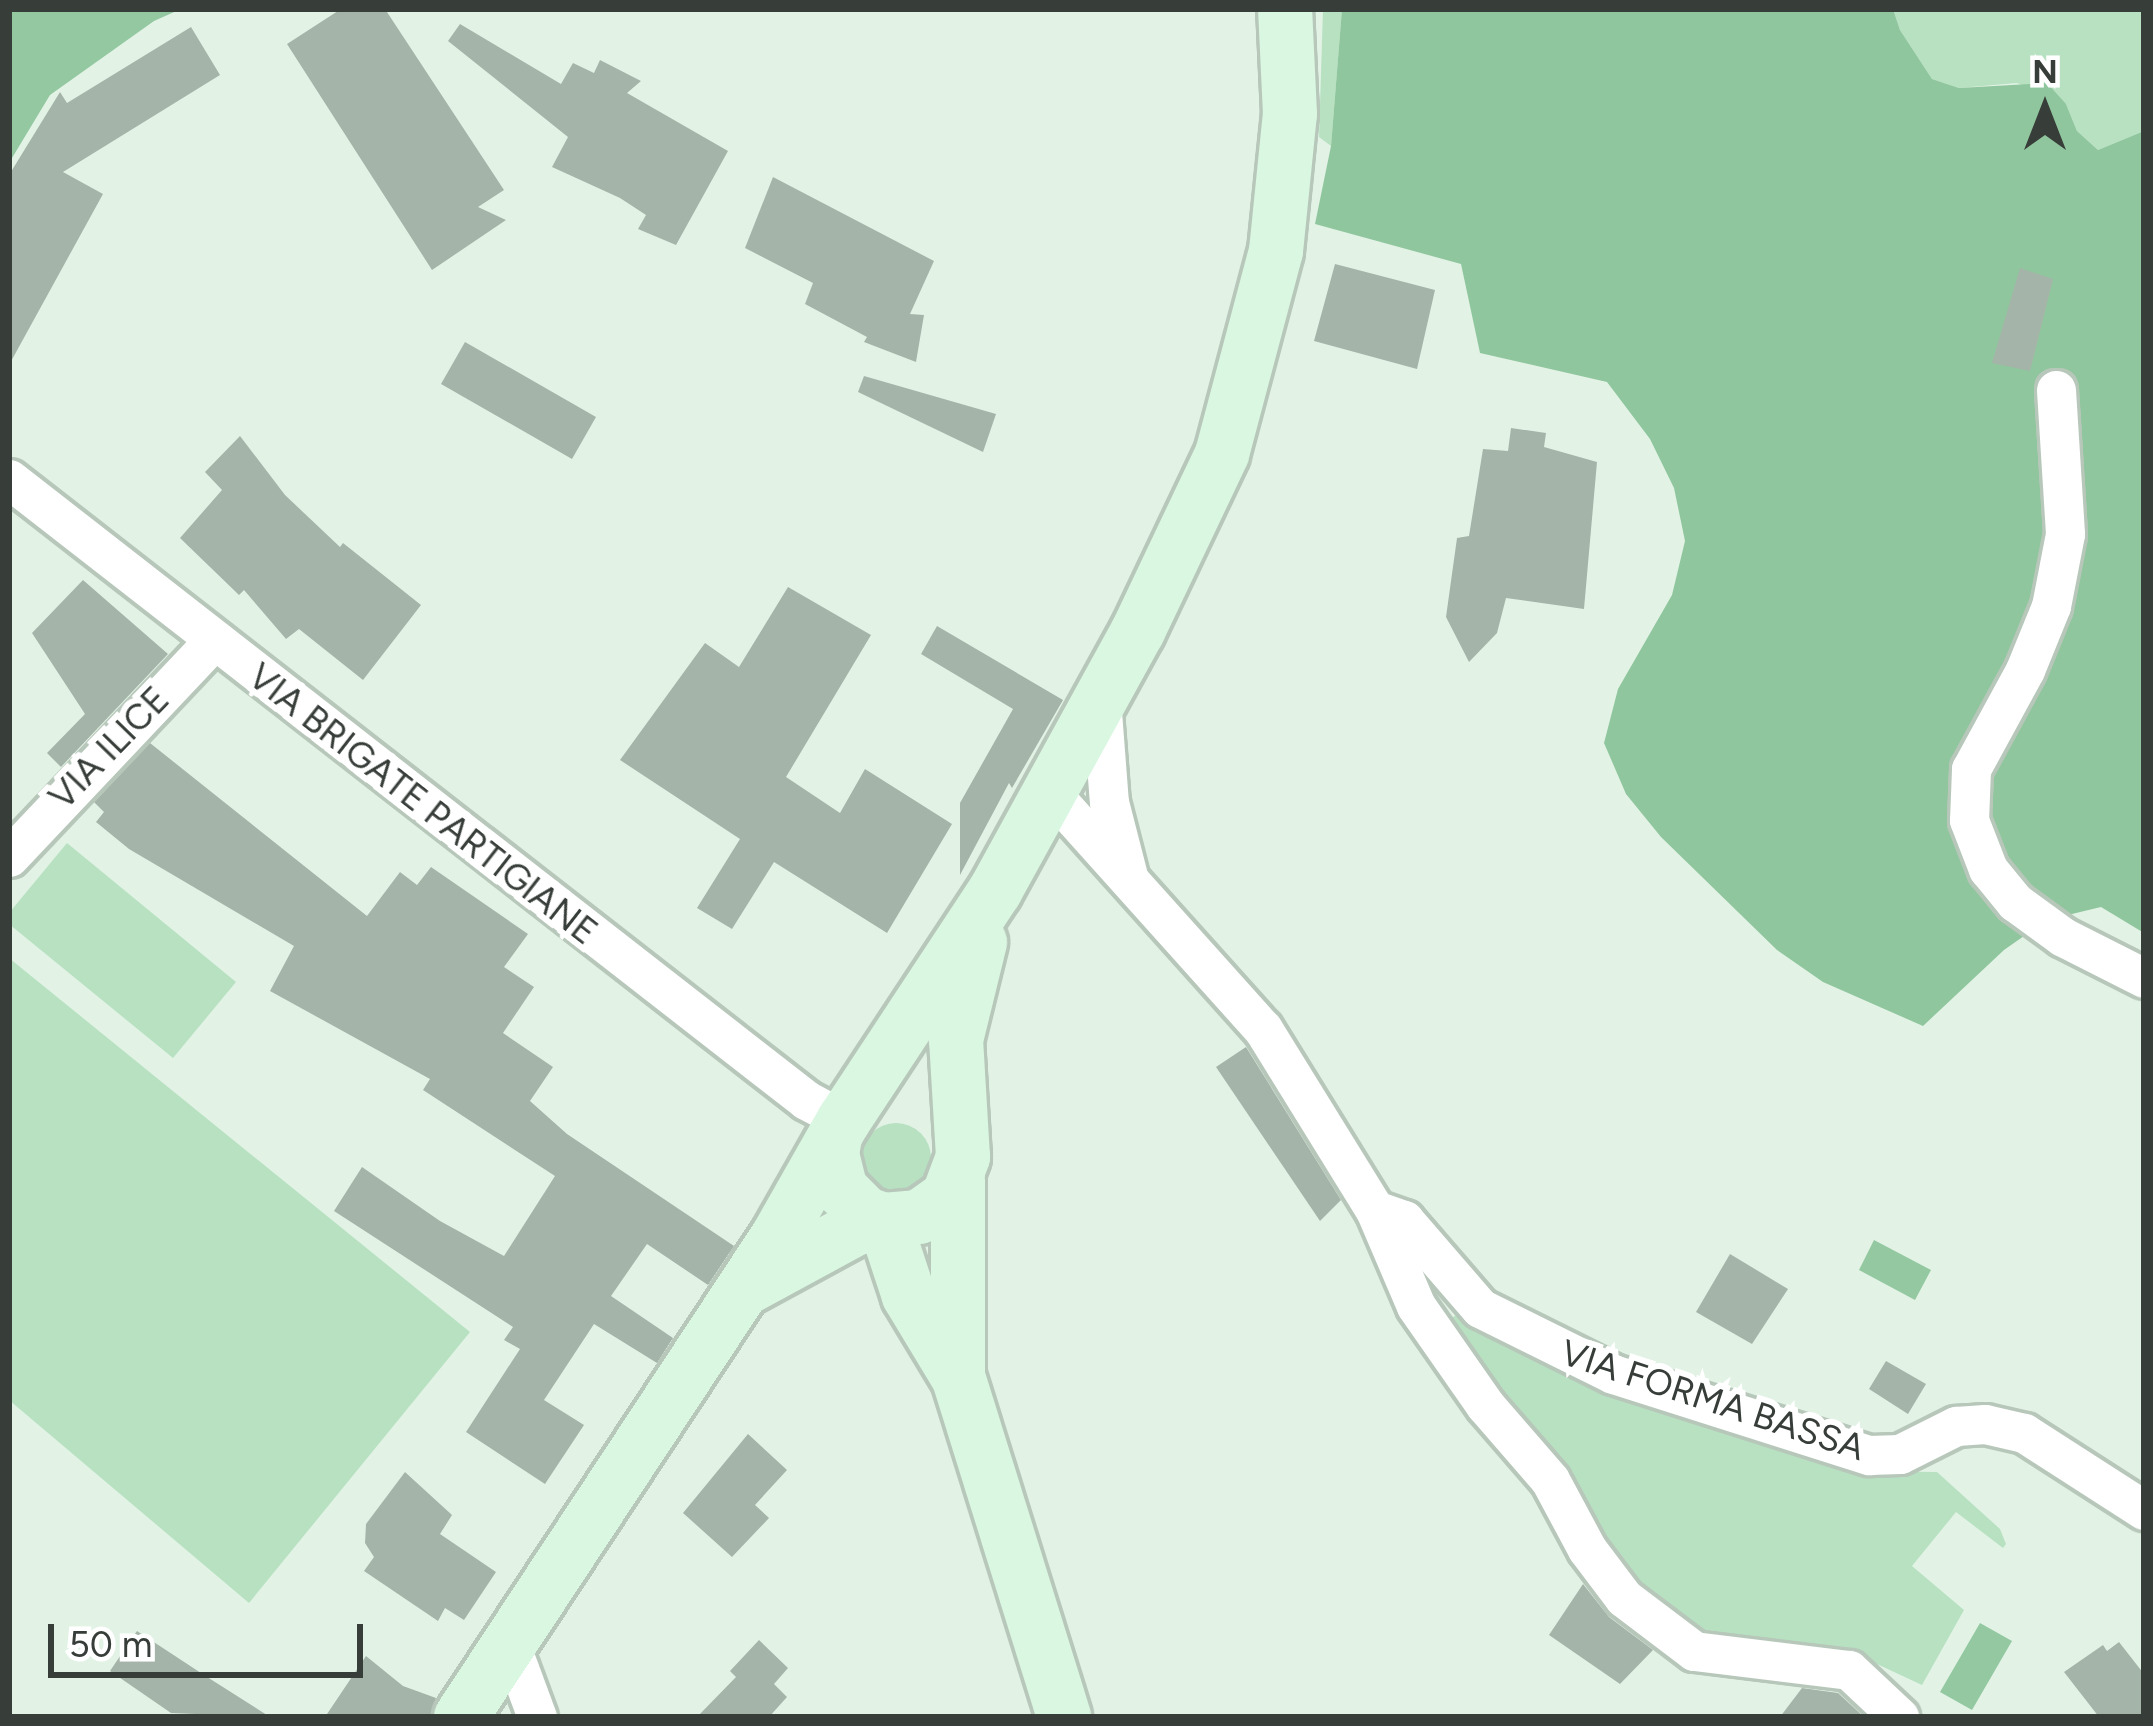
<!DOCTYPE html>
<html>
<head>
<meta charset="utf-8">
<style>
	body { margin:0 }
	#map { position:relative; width:2153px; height:1726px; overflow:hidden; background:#e2f3e6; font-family:Figtree,sans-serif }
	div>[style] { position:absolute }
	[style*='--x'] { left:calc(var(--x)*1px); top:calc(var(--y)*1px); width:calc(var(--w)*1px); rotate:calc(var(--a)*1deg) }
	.green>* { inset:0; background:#b7e1c1 }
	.round { border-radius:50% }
	.forest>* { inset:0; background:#90c69e }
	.water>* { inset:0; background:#93c8a1 }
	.building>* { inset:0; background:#a5b4a8 }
	.roads { filter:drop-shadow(3px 0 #b7c7ba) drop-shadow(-3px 0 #b7c7ba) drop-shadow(0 3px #b7c7ba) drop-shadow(0 -3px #b7c7ba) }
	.minor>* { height:39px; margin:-19.5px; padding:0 19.5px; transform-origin:19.5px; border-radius:19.5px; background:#fff }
	.secondary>* { height:54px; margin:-27px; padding:0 27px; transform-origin:27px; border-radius:27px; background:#daf7e2 }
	span { translate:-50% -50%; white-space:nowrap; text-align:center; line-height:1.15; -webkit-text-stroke:12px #fff; paint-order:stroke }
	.street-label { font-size:36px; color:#373d38 }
	.frame { position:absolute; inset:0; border:12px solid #373d38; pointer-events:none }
	.north { position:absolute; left:1985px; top:48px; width:120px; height:120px; -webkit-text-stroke:9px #fff; paint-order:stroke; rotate:0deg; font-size:33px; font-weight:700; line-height:48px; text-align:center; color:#373d38 }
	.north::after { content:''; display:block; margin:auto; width:42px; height:54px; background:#373d38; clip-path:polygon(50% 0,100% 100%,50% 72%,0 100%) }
	.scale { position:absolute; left:48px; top:1624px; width:315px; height:54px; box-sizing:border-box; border:6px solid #373d38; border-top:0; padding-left:15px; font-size:36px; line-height:42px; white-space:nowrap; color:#373d38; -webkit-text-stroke:9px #fff; paint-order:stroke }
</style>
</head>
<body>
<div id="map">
	<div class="green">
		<i style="clip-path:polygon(1323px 9px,1342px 9px,1331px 146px,1319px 137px)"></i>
		<i style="clip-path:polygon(1893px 9px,2144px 9px,2144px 131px,2098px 150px,2077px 131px,2066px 104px,2017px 83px,1959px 88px,1932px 79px,1900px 30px)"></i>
		<i style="clip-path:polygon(67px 843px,236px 982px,173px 1058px,9px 924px,9px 913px)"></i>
		<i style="clip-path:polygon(9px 958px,470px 1332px,249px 1603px,9px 1400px)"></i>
		<i class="round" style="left:861px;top:1123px;width:70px;height:70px"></i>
		<i style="clip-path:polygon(1456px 1315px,1539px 1360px,1847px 1471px,1937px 1472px,2000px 1529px,2006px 1544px,2003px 1548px,1956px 1512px,1912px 1566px,1964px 1610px,1922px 1685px,1849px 1651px,1752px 1649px,1694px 1631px,1624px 1573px,1543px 1446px,1444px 1324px)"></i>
	</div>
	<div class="forest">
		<i style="clip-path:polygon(1342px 9px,1893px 9px,1900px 30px,1932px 79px,1959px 88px,2047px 83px,2066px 104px,2077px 131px,2098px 150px,2144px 131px,2144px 933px,2101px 907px,2047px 920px,2004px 950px,1923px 1026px,1823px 982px,1777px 950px,1661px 837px,1626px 794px,1604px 743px,1618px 689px,1672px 595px,1685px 541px,1674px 488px,1650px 439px,1607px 382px,1480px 353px,1461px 264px,1315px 224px,1331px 146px)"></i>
	</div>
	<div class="water">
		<i style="clip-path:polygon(9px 9px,181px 9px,154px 21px,50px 95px,9px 163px)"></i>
		<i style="clip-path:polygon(1874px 1240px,1931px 1270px,1915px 1300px,1859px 1270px)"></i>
		<i style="clip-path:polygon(1980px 1623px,2012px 1641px,1972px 1710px,1940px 1692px)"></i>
	</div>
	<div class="building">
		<i style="clip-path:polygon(341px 9px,385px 9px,504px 190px,478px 207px,506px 220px,432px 270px,287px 44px)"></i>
		<i style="clip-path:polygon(460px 24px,561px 84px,573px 63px,594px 73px,600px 60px,641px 81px,627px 93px,728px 151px,676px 245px,638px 229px,646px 215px,620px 198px,552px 167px,568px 137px,448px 41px)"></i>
		<i style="clip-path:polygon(191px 27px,220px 75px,63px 172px,103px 194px,9px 365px,9px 175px,60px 92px,67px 103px)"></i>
		<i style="clip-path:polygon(773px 177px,934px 261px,910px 314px,924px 315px,916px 362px,864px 342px,867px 337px,805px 304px,813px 283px,745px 248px)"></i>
		<i style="clip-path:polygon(1335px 264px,1435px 290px,1417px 369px,1314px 341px)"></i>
		<i style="clip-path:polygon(2020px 268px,2053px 279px,2030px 371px,1992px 363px)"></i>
		<i style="clip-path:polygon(465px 342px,596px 417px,572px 459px,441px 384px)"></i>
		<i style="clip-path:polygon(864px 376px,996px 414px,983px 452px,858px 392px)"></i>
		<i style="clip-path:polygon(1511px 428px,1546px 433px,1544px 447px,1597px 462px,1584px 609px,1506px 598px,1497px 633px,1469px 662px,1446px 617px,1457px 538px,1469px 536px,1483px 449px,1508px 451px)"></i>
		<i style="clip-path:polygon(240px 436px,285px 495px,340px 547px,343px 543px,421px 605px,363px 680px,299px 629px,286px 639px,244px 590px,239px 595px,180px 538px,222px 490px,205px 472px)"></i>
		<i style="clip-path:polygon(83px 580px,168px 654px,61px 767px,47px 753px,85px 714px,32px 633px)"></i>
		<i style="clip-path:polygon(788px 587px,871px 635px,786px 777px,840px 813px,865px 769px,952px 824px,887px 933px,774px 862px,732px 929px,697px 908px,740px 839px,620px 760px,705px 643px,739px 667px)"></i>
		<i style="clip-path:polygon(937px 626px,1063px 700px,1012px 788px,1009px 783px,960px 875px,960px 803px,1013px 709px,921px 654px)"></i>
		<i style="clip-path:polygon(150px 743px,367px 916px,400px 872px,417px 885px,431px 867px,528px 934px,504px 967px,534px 987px,503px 1033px,553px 1067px,530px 1101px,567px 1134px,734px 1246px,708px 1285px,647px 1244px,611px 1296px,673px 1338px,657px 1363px,594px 1324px,544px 1400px,584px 1425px,545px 1484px,466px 1432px,520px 1349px,504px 1340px,513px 1327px,334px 1211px,362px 1167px,440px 1221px,504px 1256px,555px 1176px,423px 1090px,430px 1079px,270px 991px,294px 946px,129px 849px,96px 822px,104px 812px,94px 802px)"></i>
		<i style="clip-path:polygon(1246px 1047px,1341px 1200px,1320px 1221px,1216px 1067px)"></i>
		<i style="clip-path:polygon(1730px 1254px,1788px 1289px,1752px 1344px,1696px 1312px)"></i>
		<i style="clip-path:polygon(1886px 1361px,1926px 1384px,1908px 1414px,1869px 1389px)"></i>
		<i style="clip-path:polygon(748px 1434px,787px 1470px,755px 1505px,769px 1518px,732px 1557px,683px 1513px)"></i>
		<i style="clip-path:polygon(405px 1472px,452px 1515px,440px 1534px,496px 1572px,464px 1620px,445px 1608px,438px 1621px,364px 1571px,374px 1557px,365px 1543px,366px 1524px)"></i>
		<i style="clip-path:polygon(1583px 1584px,1609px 1617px,1653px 1650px,1620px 1684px,1549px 1635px)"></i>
		<i style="clip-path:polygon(137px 1631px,204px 1675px,270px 1717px,171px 1713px,110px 1671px)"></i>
		<i style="clip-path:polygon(759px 1640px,788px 1668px,774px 1684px,787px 1697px,769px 1717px,697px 1717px,736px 1677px,730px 1671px)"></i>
		<i style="clip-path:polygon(2119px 1642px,2144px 1674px,2144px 1717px,2099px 1717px,2064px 1672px,2103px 1645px,2107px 1651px)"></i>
		<i style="clip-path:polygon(366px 1656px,403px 1686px,436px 1698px,430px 1717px,325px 1717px)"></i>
		<i style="clip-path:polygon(1802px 1688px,1838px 1693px,1864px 1717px,1780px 1717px)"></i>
	</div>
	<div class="roads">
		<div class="minor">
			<i style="--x:2056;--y:390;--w:144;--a:86.4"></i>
			<i style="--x:2065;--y:534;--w:73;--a:101"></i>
			<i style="--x:2051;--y:606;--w:69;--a:112.1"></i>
			<i style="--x:2025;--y:670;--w:113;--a:118.6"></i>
			<i style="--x:1971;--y:769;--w:51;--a:92.2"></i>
			<i style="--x:1969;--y:820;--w:53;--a:68.8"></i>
			<i style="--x:1988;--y:869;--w:43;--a:50.7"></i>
			<i style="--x:2015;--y:902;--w:59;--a:36.1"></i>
			<i style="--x:2063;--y:937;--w:91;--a:26.8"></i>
			<i style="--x:9;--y:479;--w:1010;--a:37.92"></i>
			<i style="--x:806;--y:1100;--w:43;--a:27.8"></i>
			<i style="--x:1101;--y:699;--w:103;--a:85.6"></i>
			<i style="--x:1109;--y:802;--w:76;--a:75.6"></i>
			<i style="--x:1051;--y:793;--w:317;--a:48.1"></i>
			<i style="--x:1263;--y:1029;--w:213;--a:58.3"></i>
			<i style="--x:1375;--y:1210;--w:104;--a:66.9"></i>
			<i style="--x:1416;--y:1306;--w:121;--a:55.1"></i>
			<i style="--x:1485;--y:1405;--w:99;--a:49.1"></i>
			<i style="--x:1550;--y:1480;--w:78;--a:61.8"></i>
			<i style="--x:1587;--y:1549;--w:61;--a:52.9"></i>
			<i style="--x:1624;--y:1598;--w:88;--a:37.1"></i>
			<i style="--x:1694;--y:1651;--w:156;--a:7"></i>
			<i style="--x:1849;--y:1670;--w:69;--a:43.2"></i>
			<i style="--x:9;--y:857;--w:296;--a:-46.6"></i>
			<i style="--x:1375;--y:1210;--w:31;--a:19"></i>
			<i style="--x:1404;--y:1220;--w:116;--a:49.2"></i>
			<i style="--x:1480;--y:1308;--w:148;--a:26.4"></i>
			<i style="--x:1613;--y:1374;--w:269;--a:17.6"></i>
			<i style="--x:1869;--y:1455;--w:31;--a:-2"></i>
			<i style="--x:1900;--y:1454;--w:63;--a:-26.6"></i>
			<i style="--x:1956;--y:1426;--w:29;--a:-4"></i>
			<i style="--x:1985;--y:1424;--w:40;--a:13"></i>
			<i style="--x:2024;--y:1433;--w:143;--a:32.7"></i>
			<i style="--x:510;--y:1644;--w:78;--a:69.7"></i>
		</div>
		<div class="secondary">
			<i style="--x:835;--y:1137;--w:17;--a:100"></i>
			<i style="--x:832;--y:1154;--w:36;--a:76"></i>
			<i style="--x:841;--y:1189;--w:35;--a:45"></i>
			<i style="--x:866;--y:1214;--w:19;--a:18"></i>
			<i style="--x:884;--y:1220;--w:35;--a:-5"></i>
			<i style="--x:919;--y:1217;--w:35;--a:-35"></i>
			<i style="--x:948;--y:1197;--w:43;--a:-69.4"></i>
			<i style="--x:963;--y:1157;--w:117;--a:-93.4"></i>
			<i style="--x:956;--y:1040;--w:101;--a:-76.2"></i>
			<i style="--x:958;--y:1180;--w:196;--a:90"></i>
			<i style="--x:958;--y:1376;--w:357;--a:72.7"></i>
			<i style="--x:884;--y:1220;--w:80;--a:71.8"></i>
			<i style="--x:909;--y:1296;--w:91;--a:58.9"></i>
			<i style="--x:748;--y:1287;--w:122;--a:-28.5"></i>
			<i style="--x:855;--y:1229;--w:30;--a:-17"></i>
			<i style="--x:461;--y:1717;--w:576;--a:-56.61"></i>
			<i style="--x:778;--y:1236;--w:133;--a:-60.4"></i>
			<i style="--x:844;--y:1120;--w:274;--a:-56.6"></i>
			<i style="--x:995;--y:891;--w:297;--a:-61.2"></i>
			<i style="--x:1138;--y:631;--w:196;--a:-64.6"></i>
			<i style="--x:1222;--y:454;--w:210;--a:-75.1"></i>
			<i style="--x:1276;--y:251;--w:138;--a:-84.2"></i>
			<i style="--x:1290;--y:114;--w:105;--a:-92.7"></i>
		</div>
	</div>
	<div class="street-label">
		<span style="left:109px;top:748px;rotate:-46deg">VIA ILICE</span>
		<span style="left:423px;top:804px;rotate:38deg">VIA BRIGATE PARTIGIANE</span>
		<span style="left:1713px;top:1400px;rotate:18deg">VIA FORMA BASSA</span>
	</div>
	<div class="frame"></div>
	<div class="north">N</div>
	<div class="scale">50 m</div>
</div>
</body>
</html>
